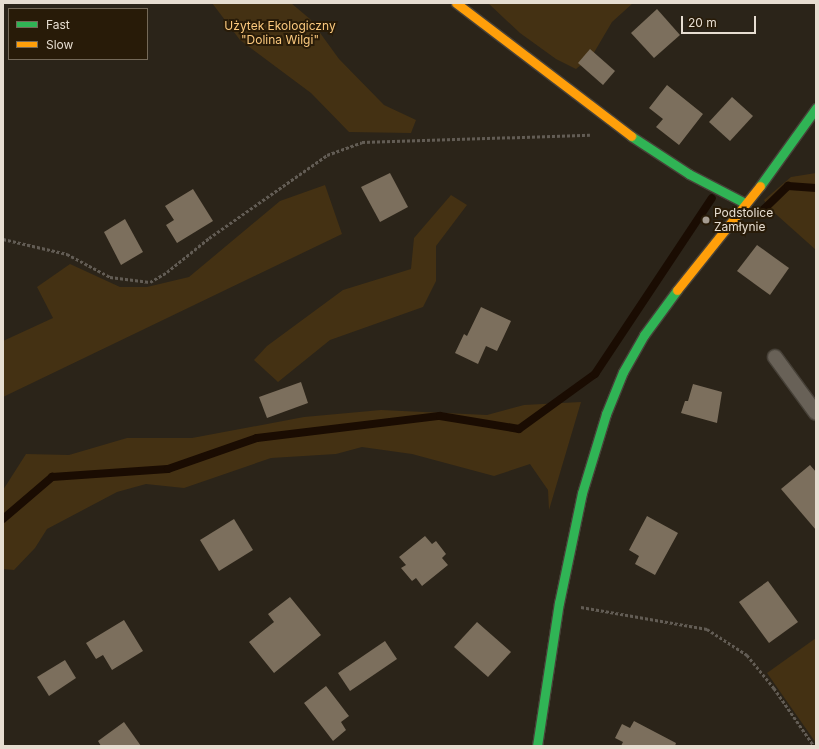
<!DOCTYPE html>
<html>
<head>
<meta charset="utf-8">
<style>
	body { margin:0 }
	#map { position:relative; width:819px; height:749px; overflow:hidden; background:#2b2419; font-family:Inter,sans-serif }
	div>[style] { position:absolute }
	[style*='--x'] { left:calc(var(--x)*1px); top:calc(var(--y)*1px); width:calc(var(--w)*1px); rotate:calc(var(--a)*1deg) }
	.green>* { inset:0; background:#443113 }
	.stream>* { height:8px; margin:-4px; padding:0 4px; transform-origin:4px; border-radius:4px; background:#1a0c02 }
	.building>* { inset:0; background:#7c6f5d }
	.path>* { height:2.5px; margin-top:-1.25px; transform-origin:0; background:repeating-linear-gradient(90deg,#625c54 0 3px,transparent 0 5px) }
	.roads { filter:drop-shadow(1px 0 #474138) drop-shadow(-1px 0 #474138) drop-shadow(0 1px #474138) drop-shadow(0 -1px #474138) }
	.lane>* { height:14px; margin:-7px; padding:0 7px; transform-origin:7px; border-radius:7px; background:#686157 }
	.fast>* { height:9px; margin:-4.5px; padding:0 4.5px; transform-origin:4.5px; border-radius:4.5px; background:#30b455 }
	.slow>* { height:9px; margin:-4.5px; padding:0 4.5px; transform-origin:4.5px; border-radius:4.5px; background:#ff9f0a }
	.dots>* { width:11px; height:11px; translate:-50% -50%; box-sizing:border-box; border:2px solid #281b08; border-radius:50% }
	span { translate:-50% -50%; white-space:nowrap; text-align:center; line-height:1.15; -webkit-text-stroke:4px #281b08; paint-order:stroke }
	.park-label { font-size:12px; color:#fbc97e }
	.poi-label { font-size:12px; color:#e6ddd1 }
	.left { translate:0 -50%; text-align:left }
	.frame { position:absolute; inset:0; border:4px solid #e6ddd1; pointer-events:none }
	.legend { position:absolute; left:8px; top:8px; width:140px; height:52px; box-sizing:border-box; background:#281b08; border:1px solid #746958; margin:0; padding:5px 7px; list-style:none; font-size:12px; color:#e6ddd1 }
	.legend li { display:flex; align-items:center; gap:8px; height:20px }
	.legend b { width:20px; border:1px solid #746958 }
	.scale { position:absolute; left:681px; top:16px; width:75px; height:18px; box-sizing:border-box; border:2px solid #e6ddd1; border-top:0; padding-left:5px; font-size:12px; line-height:14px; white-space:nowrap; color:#e6ddd1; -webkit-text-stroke:3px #281b08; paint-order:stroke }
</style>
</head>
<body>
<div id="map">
	<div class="green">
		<i style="clip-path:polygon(212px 3px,291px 3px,310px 19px,339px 59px,384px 105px,416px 120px,411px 133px,349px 132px,311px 93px,240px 40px)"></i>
		<i style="clip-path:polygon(488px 3px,633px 3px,612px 22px,592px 56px,576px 69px,556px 59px,520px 33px)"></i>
		<i style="clip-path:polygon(816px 173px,816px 250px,769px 208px,764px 200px,791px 177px)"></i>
		<i style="clip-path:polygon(325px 185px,342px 234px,3px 397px,3px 341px,53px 318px,37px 287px,70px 264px,120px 287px,147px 287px,189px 277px,280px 201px)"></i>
		<i style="clip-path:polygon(451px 195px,467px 205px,436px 246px,436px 281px,423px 307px,330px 340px,278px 382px,254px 360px,267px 346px,343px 290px,411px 269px,414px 238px)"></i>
		<i style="clip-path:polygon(581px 402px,549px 510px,548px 490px,530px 464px,494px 476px,412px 454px,362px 447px,336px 454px,271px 458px,184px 488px,146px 484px,117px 492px,47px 529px,35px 548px,14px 570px,3px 569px,3px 490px,26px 454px,69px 455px,127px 438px,192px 438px,304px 417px,381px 410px,487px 415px,524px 405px)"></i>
		<i style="clip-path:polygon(816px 638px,816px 743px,767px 673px)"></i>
	</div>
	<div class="stream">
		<i style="--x:763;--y:210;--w:35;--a:-44"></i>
		<i style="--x:788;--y:186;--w:28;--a:4"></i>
		<i style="--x:3;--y:519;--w:65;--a:-40.6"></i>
		<i style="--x:52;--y:477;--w:116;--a:-3.9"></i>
		<i style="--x:168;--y:469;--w:94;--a:-19.2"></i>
		<i style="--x:257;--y:438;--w:184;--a:-6.9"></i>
		<i style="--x:440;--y:416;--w:80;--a:9.3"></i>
		<i style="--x:519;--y:429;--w:94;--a:-35.9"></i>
		<i style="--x:595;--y:374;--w:211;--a:-56.4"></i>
	</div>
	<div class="building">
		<i style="clip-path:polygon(657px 9px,680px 35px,654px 58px,631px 33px)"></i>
		<i style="clip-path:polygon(590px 49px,615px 71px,603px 85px,578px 63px)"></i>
		<i style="clip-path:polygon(667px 85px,703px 114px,679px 145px,656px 127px,663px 119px,649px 108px)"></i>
		<i style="clip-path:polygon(732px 97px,753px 116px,730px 141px,709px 122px)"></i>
		<i style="clip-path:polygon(390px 173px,408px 207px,380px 222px,361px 187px)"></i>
		<i style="clip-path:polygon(193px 189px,213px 221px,177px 243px,166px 225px,174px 220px,165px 206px)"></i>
		<i style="clip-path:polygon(125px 219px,143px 252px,121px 265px,104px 232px)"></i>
		<i style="clip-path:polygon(757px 245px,789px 268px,770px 295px,737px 271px)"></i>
		<i style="clip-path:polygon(481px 307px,511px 321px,497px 351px,486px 346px,478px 364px,455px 353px,464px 334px,467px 336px)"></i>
		<i style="clip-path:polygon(301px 382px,308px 403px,267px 418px,259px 397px)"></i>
		<i style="clip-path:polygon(693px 384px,722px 392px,717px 423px,681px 413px,685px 401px,688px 401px)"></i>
		<i style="clip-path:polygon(810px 465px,816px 472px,816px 530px,781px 489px)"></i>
		<i style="clip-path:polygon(647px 516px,678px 533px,655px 575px,635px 564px,639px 556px,629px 550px)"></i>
		<i style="clip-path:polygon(234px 519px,253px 550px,219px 571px,200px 540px)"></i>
		<i style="clip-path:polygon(425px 536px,432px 544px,436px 541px,446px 554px,442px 558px,448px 565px,422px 586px,416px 578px,412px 581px,401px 568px,406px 565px,399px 557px)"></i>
		<i style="clip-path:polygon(768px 581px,798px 622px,769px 643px,739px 602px)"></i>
		<i style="clip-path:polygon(290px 597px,321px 635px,274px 673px,249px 642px,274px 622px,268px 614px)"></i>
		<i style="clip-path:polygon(124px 620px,143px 651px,112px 670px,103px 655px,96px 659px,86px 643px)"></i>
		<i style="clip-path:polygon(477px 622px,511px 652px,488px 677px,454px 647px)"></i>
		<i style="clip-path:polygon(385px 641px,397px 659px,350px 691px,338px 673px)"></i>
		<i style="clip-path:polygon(65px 660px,76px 678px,49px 696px,37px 677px)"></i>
		<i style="clip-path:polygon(326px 686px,349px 716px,341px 722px,346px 730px,333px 741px,304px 703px)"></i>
		<i style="clip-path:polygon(634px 721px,676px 743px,675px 746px,621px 746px,623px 742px,615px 738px,622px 724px,630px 728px)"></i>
		<i style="clip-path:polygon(124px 722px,141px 746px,101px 746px,98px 741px)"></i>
	</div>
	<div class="path">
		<i style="--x:3;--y:239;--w:66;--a:13.2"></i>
		<i style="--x:67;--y:254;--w:49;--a:28.1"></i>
		<i style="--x:110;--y:277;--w:40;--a:7.1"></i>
		<i style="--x:150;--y:282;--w:20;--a:-30"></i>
		<i style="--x:167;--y:272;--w:54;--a:-39"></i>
		<i style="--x:209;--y:238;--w:144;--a:-35.1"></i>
		<i style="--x:327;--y:155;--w:37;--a:-20"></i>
		<i style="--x:362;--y:142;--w:228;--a:-1.8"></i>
		<i style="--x:581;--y:607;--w:128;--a:9.9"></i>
		<i style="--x:707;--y:629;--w:48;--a:33"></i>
		<i style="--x:747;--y:655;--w:43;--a:50.7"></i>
		<i style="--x:774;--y:688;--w:70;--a:55.4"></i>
	</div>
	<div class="roads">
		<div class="lane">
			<i style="--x:775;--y:357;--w:69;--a:53.8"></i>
		</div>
		<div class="fast">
			<i style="--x:631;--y:136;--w:69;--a:33.2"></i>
			<i style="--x:689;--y:174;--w:63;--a:27.4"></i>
			<i style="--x:760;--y:186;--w:96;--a:-54.3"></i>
			<i style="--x:537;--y:746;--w:145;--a:-81.3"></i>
			<i style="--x:559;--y:603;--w:112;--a:-78.2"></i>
			<i style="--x:582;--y:493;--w:83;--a:-73.1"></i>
			<i style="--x:606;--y:414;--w:45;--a:-68"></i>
			<i style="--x:623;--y:372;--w:43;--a:-60.4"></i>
			<i style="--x:644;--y:335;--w:56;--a:-53.7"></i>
		</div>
		<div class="slow">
			<i style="--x:456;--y:3;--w:220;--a:37.2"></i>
			<i style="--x:677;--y:290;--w:133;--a:-51.4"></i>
		</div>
	</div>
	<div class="dots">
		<i style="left:706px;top:220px;background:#a59c91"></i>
	</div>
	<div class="park-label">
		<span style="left:280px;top:33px">Użytek Ekologiczny<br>"Dolina Wilgi"</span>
	</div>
	<div class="poi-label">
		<span class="left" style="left:714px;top:220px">Podstolice<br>Zamłynie</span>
	</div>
	<div class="frame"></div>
	<ul class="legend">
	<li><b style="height:5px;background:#30b455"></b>Fast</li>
	<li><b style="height:5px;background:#ff9f0a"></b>Slow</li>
	</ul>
	<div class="scale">20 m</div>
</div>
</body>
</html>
